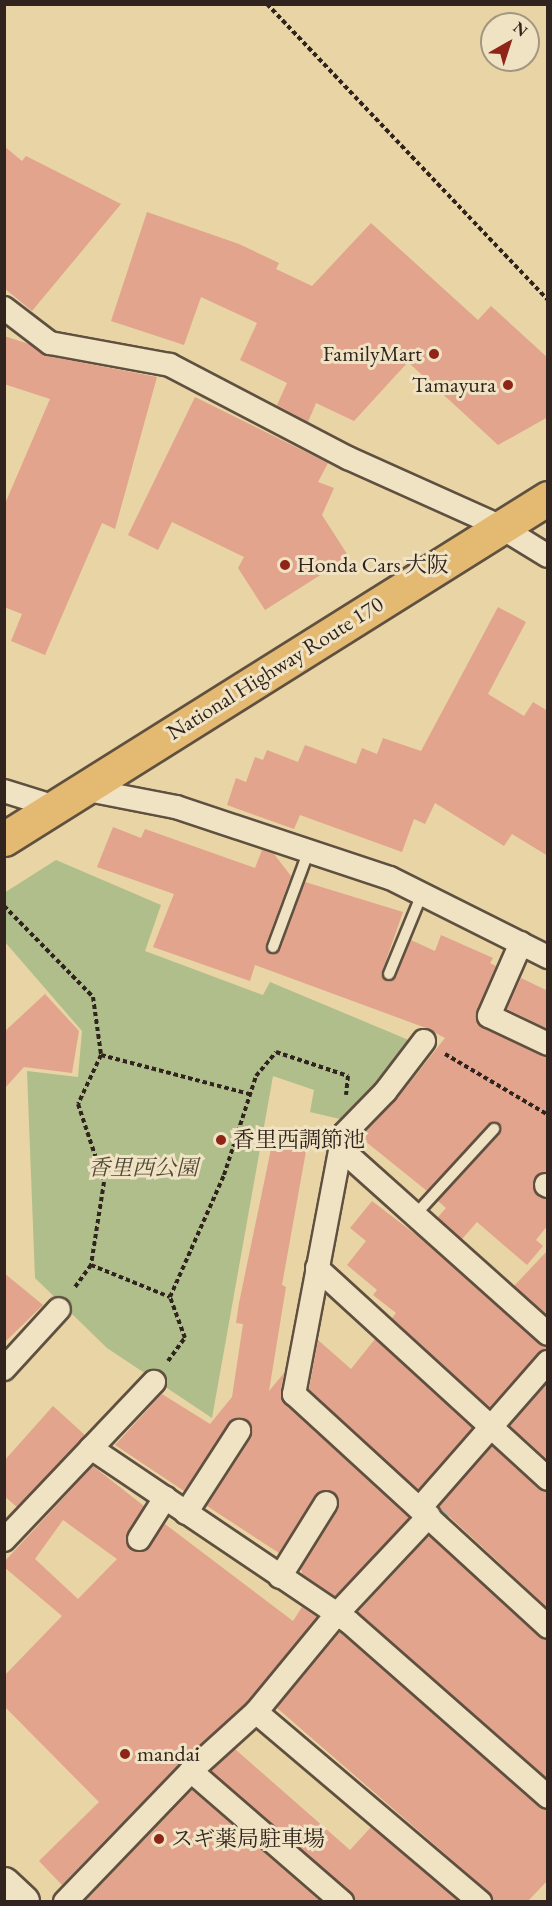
<!DOCTYPE html>
<html>
<head>
<meta charset="utf-8">
<style>
	body { margin:0 }
	#map { position:relative; width:552px; height:1906px; overflow:hidden; background:#e8d4a4; font-family:"EB Garamond","Noto Serif JP",serif }
	div>[style] { position:absolute }
	[style*='--x'] { left:calc(var(--x)*1px); top:calc(var(--y)*1px); width:calc(var(--w)*1px); rotate:calc(var(--a)*1deg) }
	.green>* { inset:0; background:#b0be8b }
	.canal>* { height:30px; margin:-15px; padding:0 15px; transform-origin:15px; border-radius:15px; background:#97b8a6 }
	.building>* { inset:0; background:#e2a48d }
	.path>* { height:4px; margin-top:-2px; transform-origin:0; background:repeating-linear-gradient(90deg,#31241e 0 4.5px,transparent 0 7.5px) }
	.roads { filter:drop-shadow(2px 0 #5f5040) drop-shadow(-2px 0 #5f5040) drop-shadow(0 2px #5f5040) drop-shadow(0 -2px #5f5040) }
	.service>* { height:10px; margin:-5px; padding:0 5px; transform-origin:5px; border-radius:5px; background:#f0e3c4 }
	.minor>* { height:22px; margin:-11px; padding:0 11px; transform-origin:11px; border-radius:11px; background:#f0e3c4 }
	.secondary>* { height:32px; margin:-16px; padding:0 16px; transform-origin:16px; border-radius:16px; background:#f0e3c4 }
	.trunk>* { height:33px; margin:-16.5px; padding:0 16.5px; transform-origin:16.5px; border-radius:16.5px; background:#e4ba72 }
	.dots>* { width:16px; height:16px; translate:-50% -50%; box-sizing:border-box; border:3px solid #f0e3c4; border-radius:50% }
	span { translate:-50% -50%; white-space:nowrap; text-align:center; line-height:1.15; -webkit-text-stroke:6px #f0e3c4; paint-order:stroke }
	.poi-label { font-size:22px; color:#31241e }
	.right { translate:-100% -50%; text-align:right }
	.left { translate:0 -50%; text-align:left }
	.street-label { font-size:22px; color:#31241e }
	.park-label { font-size:22px; color:#514a39; font-style:italic }
	.frame { position:absolute; inset:0; border:6px solid #31241e; pointer-events:none }
	.north { position:absolute; left:480px; top:12px; width:60px; height:60px; box-sizing:border-box; background:#f0e3c4; border:2px solid #a49782; border-radius:50%; rotate:39deg; font-size:16px; font-weight:700; line-height:24px; text-align:center; color:#31241e }
	.north::after { content:''; display:block; margin:auto; width:21px; height:27px; background:#8f2418; clip-path:polygon(50% 0,100% 100%,50% 72%,0 100%) }
</style>
</head>
<body>
<div id="map">
	<div class="green">
		<i style="clip-path:polygon(56px 860px,161px 905px,145px 951px,263px 995px,270px 982px,411px 1041px,344px 1120px,310px 1112px,314px 1090px,273px 1076px,212px 1418px,107px 1348px,35px 1278px,27px 1071px,78px 1077px,82px 1031px,5px 942px,4px 893px)"></i>
	</div>
	<div class="canal">
		<i style="--x:429;--y:1516;--w:178;--a:-48.2"></i>
	</div>
	<div class="building">
		<i style="clip-path:polygon(4px 146px,22px 161px,26px 156px,121px 204px,32px 311px,4px 288px)"></i>
		<i style="clip-path:polygon(147px 212px,239px 244px,279px 263px,276px 269px,312px 286px,371px 223px,478px 320px,491px 306px,548px 358px,548px 417px,498px 445px,408px 362px,354px 421px,316px 403px,308px 422px,277px 405px,287px 383px,240px 360px,257px 323px,201px 297px,184px 345px,111px 321px)"></i>
		<i style="clip-path:polygon(4px 336px,29px 344px,48px 356px,157px 377px,115px 529px,102px 523px,45px 655px,11px 641px,22px 614px,4px 607px,4px 506px,50px 399px,4px 384px)"></i>
		<i style="clip-path:polygon(195px 397px,328px 463px,318px 482px,334px 488px,322px 515px,349px 557px,265px 610px,238px 568px,244px 557px,172px 522px,158px 550px,128px 535px)"></i>
		<i style="clip-path:polygon(498px 607px,526px 622px,488px 694px,524px 716px,533px 702px,548px 711px,548px 856px,512px 834px,504px 846px,435px 803px,425px 824px,414px 819px,402px 852px,300px 815px,294px 829px,227px 805px,236px 778px,246px 782px,255px 757px,263px 760px,267px 750px,298px 762px,305px 745px,356px 764px,362px 748px,377px 754px,383px 738px,421px 751px)"></i>
		<i style="clip-path:polygon(113px 827px,141px 838px,145px 829px,255px 868px,262px 850px,274px 854px,291px 876px,266px 944px,271px 954px,280px 950px,305px 882px,403px 912px,382px 972px,387px 981px,396px 977px,411px 940px,435px 951px,441px 935px,493px 958px,490px 963px,496px 966px,477px 1011px,478px 1023px,548px 1057px,548px 1172px,538px 1174px,533px 1185px,535px 1193px,548px 1199px,548px 1225px,536px 1240px,543px 1246px,527px 1265px,477px 1222px,462px 1239px,438px 1217px,446px 1208px,438px 1201px,500px 1134px,499px 1123px,488px 1124px,427px 1191px,360px 1137px,396px 1100px,445px 1038px,426px 1028px,255px 965px,250px 981px,153px 947px,174px 894px,97px 867px)"></i>
		<i style="clip-path:polygon(521px 978px,548px 991px,548px 1029px,507px 1009px)"></i>
		<i style="clip-path:polygon(45px 994px,79px 1031px,72px 1073px,24px 1067px,4px 1089px,4px 1032px)"></i>
		<i style="clip-path:polygon(272px 1144px,306px 1151px,282px 1285px,286px 1287px,269px 1391px,284px 1373px,281px 1392px,285px 1404px,409px 1518px,335px 1596px,302px 1574px,301px 1568px,338px 1510px,338px 1497px,334px 1492px,326px 1490px,315px 1495px,279px 1553px,207px 1506px,251px 1438px,251px 1425px,247px 1420px,239px 1418px,228px 1424px,184px 1491px,115px 1445px,162px 1394px,210px 1424px,232px 1397px,243px 1324px,236px 1323px,239px 1303px)"></i>
		<i style="clip-path:polygon(372px 1201px,419px 1237px,539px 1344px,548px 1347px,490px 1408px,392px 1318px,396px 1313px,373px 1295px,377px 1290px,347px 1265px,366px 1241px,350px 1228px)"></i>
		<i style="clip-path:polygon(548px 1250px,548px 1315px,514px 1286px)"></i>
		<i style="clip-path:polygon(4px 1273px,43px 1305px,4px 1343px)"></i>
		<i style="clip-path:polygon(375px 1339px,472px 1428px,418px 1490px,309px 1389px,318px 1340px,351px 1369px)"></i>
		<i style="clip-path:polygon(548px 1383px,548px 1460px,510px 1426px)"></i>
		<i style="clip-path:polygon(53px 1406px,85px 1435px,17px 1507px,4px 1496px,4px 1461px)"></i>
		<i style="clip-path:polygon(492px 1446px,539px 1489px,548px 1492px,548px 1608px,439px 1507px)"></i>
		<i style="clip-path:polygon(evenodd,93px 1466px,144px 1506px,126px 1538px,131px 1550px,146px 1551px,165px 1524px,293px 1621px,302px 1607px,317px 1617px,246px 1703px,181px 1762px,62px 1885px,39px 1861px,99px 1802px,4px 1706px,4px 1676px,62px 1616px,4px 1567px,4px 1562px,93px 1466px,63px 1520px,117px 1559px,78px 1599px,35px 1559px,63px 1520px)"></i>
		<i style="clip-path:polygon(429px 1536px,539px 1637px,548px 1640px,548px 1779px,358px 1612px)"></i>
		<i style="clip-path:polygon(340px 1632px,539px 1807px,548px 1810px,548px 1880px,527px 1902px,493px 1902px,489px 1892px,277px 1708px)"></i>
		<i style="clip-path:polygon(235px 1749px,350px 1850px,371px 1827px,459px 1902px,355px 1902px,351px 1892px,211px 1771px)"></i>
		<i style="clip-path:polygon(192px 1790px,321px 1902px,84px 1902px)"></i>
	</div>
	<div class="path">
		<i style="--x:267;--y:4;--w:408;--a:46.5"></i>
		<i style="--x:4;--y:906;--w:127;--a:45.6"></i>
		<i style="--x:93;--y:997;--w:59;--a:82.1"></i>
		<i style="--x:101;--y:1055;--w:54;--a:115.1"></i>
		<i style="--x:78;--y:1104;--w:82;--a:71.6"></i>
		<i style="--x:104;--y:1182;--w:84;--a:98.9"></i>
		<i style="--x:91;--y:1265;--w:29;--a:126"></i>
		<i style="--x:445;--y:1054;--w:120;--a:30.6"></i>
		<i style="--x:101;--y:1055;--w:154;--a:14.7"></i>
		<i style="--x:91;--y:1265;--w:85;--a:22.1"></i>
		<i style="--x:168;--y:1361;--w:29;--a:-54"></i>
		<i style="--x:185;--y:1338;--w:44;--a:-110.1"></i>
		<i style="--x:170;--y:1297;--w:133;--a:-66.1"></i>
		<i style="--x:224;--y:1175;--w:104;--a:-72.1"></i>
		<i style="--x:256;--y:1076;--w:31;--a:-50"></i>
		<i style="--x:276;--y:1052;--w:76;--a:18.4"></i>
		<i style="--x:348;--y:1076;--w:19;--a:96"></i>
	</div>
	<div class="roads">
		<div class="service">
			<i style="--x:273;--y:947;--w:103;--a:-69.6"></i>
			<i style="--x:389;--y:974;--w:87;--a:-67.6"></i>
			<i style="--x:415;--y:1215;--w:117;--a:-47.4"></i>
		</div>
		<div class="minor">
			<i style="--x:4;--y:308;--w:58;--a:37.3"></i>
			<i style="--x:50;--y:343;--w:122;--a:10.4"></i>
			<i style="--x:170;--y:365;--w:201;--a:27.6"></i>
			<i style="--x:348;--y:458;--w:166;--a:24.2"></i>
			<i style="--x:499;--y:526;--w:57;--a:31.5"></i>
			<i style="--x:83;--y:789;--w:95;--a:11"></i>
			<i style="--x:176;--y:807;--w:225;--a:18.4"></i>
			<i style="--x:390;--y:878;--w:177;--a:26.6"></i>
			<i style="--x:4;--y:791;--w:53;--a:17.4"></i>
			<i style="--x:521;--y:943;--w:80;--a:113.7"></i>
			<i style="--x:489;--y:1016;--w:65;--a:25.4"></i>
			<i style="--x:424;--y:1041;--w:64;--a:127.4"></i>
			<i style="--x:385;--y:1092;--w:60;--a:134.3"></i>
			<i style="--x:343;--y:1135;--w:264;--a:100.7"></i>
			<i style="--x:294;--y:1394;--w:345;--a:42.5"></i>
			<i style="--x:340;--y:1148;--w:279;--a:41.8"></i>
			<i style="--x:546;--y:1185;--w:2;--a:27"></i>
			<i style="--x:317;--y:1268;--w:313;--a:42.4"></i>
			<i style="--x:4;--y:1369;--w:81;--a:-47.5"></i>
			<i style="--x:91;--y:1448;--w:311;--a:34"></i>
			<i style="--x:349;--y:1622;--w:265;--a:41.3"></i>
			<i style="--x:420;--y:1508;--w:194;--a:-48.8"></i>
			<i style="--x:186;--y:1513;--w:98;--a:-57.1"></i>
			<i style="--x:139;--y:1539;--w:49;--a:-57.6"></i>
			<i style="--x:4;--y:1540;--w:218;--a:-46.5"></i>
			<i style="--x:280;--y:1577;--w:87;--a:-58.1"></i>
			<i style="--x:256;--y:1712;--w:294;--a:40.3"></i>
			<i style="--x:191;--y:1771;--w:200;--a:40.9"></i>
			<i style="--x:65;--y:1902;--w:182;--a:-46.1"></i>
			<i style="--x:191;--y:1771;--w:88;--a:-42.2"></i>
			<i style="--x:256;--y:1712;--w:126;--a:-50.5"></i>
			<i style="--x:336;--y:1615;--w:136;--a:-46.8"></i>
		</div>
		<div class="secondary">
			<i style="--x:4;--y:1884;--w:26;--a:43"></i>
		</div>
		<div class="trunk">
			<i style="--x:4;--y:839;--w:642;--a:-32.08"></i>
		</div>
	</div>
	<div class="dots">
		<i style="left:434px;top:354px;background:#8f2418"></i>
		<i style="left:508px;top:385px;background:#8f2418"></i>
		<i style="left:285px;top:565px;background:#8f2418"></i>
		<i style="left:221px;top:1140px;background:#8f2418"></i>
		<i style="left:125px;top:1754px;background:#8f2418"></i>
		<i style="left:159px;top:1839px;background:#8f2418"></i>
	</div>
	<div class="poi-label">
		<span class="right" style="left:422px;top:354px">FamilyMart</span>
		<span class="right" style="left:496px;top:385px">Tamayura</span>
		<span class="left" style="left:297px;top:565px">Honda Cars 大阪</span>
		<span class="left" style="left:233px;top:1140px">香里西調節池</span>
		<span class="left" style="left:137px;top:1754px">mandai</span>
		<span class="left" style="left:171px;top:1839px">スギ薬局駐車場</span>
	</div>
	<div class="street-label">
		<span style="left:275px;top:668px;rotate:-32deg">National Highway Route 170</span>
	</div>
	<div class="park-label">
		<span style="left:143px;top:1168px">香里西公園</span>
	</div>
	<div class="frame"></div>
	<div class="north">N</div>
</div>
</body>
</html>
